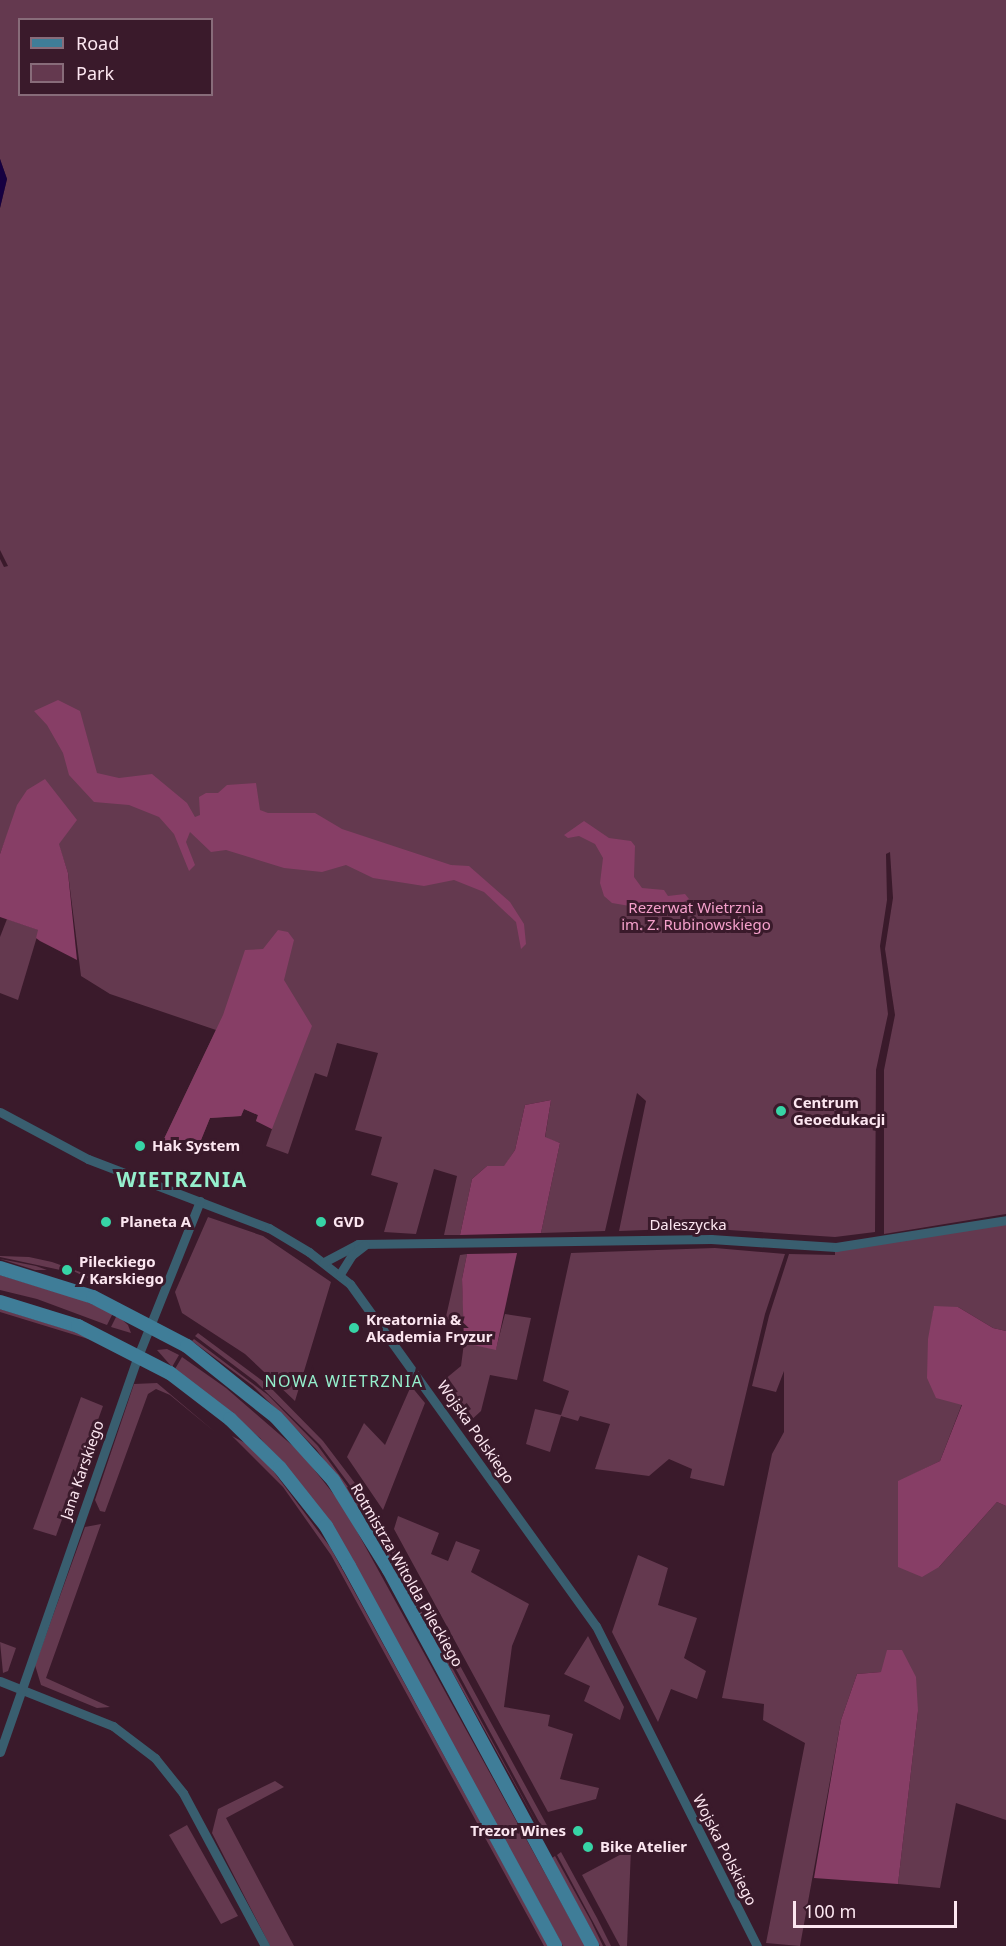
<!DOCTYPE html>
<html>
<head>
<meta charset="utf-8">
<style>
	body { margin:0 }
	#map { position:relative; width:1006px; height:1946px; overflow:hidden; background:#3a1a2b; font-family:"Noto Sans",sans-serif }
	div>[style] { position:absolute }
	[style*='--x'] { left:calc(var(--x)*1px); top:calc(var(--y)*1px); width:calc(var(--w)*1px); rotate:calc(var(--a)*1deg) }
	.green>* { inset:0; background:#64394f }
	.forest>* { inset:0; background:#873e66 }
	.water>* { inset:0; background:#160041 }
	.minor>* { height:9px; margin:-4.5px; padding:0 4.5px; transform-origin:4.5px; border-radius:4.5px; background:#395e6f }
	.secondary>* { height:14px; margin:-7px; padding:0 7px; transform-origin:7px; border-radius:7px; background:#3f7d98 }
	.dots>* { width:16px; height:16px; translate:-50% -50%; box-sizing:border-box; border:3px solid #3a1a2b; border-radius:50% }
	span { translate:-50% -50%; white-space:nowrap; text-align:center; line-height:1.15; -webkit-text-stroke:6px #3a1a2b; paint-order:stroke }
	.park-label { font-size:15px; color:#f5a0cb }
	.poi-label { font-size:15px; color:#fce6f0; font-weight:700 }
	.left { translate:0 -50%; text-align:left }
	.right { translate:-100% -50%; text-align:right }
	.street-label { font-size:15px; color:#fce6f0 }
	.neighbourhood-label { font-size:16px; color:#95efcd; letter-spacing:1.5px }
	.district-label { font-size:21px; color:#95efcd; font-weight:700; letter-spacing:1.5px }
	.legend { position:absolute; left:18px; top:18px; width:195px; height:78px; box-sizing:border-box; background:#3a1a2b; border:2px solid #886c7a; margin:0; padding:8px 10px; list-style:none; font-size:18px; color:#fce6f0 }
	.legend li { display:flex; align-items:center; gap:12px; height:30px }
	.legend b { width:30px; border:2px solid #886c7a }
	.scale { position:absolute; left:793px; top:1901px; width:164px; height:27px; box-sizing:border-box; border:3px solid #fce6f0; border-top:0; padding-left:8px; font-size:18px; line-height:21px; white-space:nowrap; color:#fce6f0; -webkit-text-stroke:4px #3a1a2b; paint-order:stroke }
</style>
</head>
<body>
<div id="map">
	<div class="green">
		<i style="clip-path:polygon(evenodd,0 0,1006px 0,1006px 1214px,884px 1234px,884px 1070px,895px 1015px,885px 949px,893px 898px,890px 852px,886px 854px,887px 900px,880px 946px,888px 1014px,876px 1070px,875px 1232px,835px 1237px,698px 1228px,619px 1231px,646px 1101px,637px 1093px,605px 1231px,541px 1233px,560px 1143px,545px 1138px,551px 1100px,525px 1105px,515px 1150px,504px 1167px,487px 1166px,472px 1179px,460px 1235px,444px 1235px,457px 1176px,434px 1169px,416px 1234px,384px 1232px,398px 1183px,371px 1175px,382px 1137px,355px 1130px,378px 1053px,337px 1043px,327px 1077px,315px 1073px,288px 1154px,266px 1146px,272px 1129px,256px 1121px,258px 1115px,244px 1109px,241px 1116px,210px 1118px,201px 1140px,163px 1141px,216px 1030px,110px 994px,81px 976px,68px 873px,58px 843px,12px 823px,0 854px,0 559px,4px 567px,8px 566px,0 550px,0 208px,7px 179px,0 159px,0 0,20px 20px,212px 20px,212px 94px,20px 94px,20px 20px)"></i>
		<i style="clip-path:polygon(7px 919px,39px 930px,18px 1000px,0 993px,0 937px)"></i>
		<i style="clip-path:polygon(208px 1217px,263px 1236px,331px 1282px,295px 1401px,245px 1354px,182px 1313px,175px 1292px)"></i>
		<i style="clip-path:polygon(1006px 1221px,1006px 1331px,993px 1328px,958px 1307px,934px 1307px,928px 1350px,962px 1404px,940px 1461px,898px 1482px,939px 1567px,997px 1502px,1006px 1506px,1006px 1820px,956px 1803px,940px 1888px,898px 1884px,918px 1711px,881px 1672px,857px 1674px,841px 1720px,800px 1946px,766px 1943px,805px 1743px,763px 1720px,764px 1704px,722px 1698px,772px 1454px,784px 1432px,784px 1371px,776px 1392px,752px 1386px,769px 1316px,789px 1254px,835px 1255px,835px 1251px)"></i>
		<i style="clip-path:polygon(715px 1248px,785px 1254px,765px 1314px,724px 1486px,690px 1478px,692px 1469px,669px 1459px,649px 1476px,595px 1469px,610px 1424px,580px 1416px,578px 1421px,561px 1416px,550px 1452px,526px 1444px,535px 1409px,561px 1415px,569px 1391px,543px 1381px,571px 1253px)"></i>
		<i style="clip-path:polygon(467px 1254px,462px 1279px,464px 1325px,445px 1321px,460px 1255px)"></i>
		<i style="clip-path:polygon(0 1257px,0 1256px,29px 1257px,52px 1262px,83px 1273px,96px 1282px,67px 1268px,65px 1271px)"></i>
		<i style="clip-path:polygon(0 1259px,36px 1266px,47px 1270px,35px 1270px)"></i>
		<i style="clip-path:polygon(0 1275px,82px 1300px,113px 1313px,107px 1325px,37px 1299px,0 1290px)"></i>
		<i style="clip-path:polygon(0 1309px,72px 1331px,98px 1342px,0 1312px)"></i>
		<i style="clip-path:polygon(505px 1314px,531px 1318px,517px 1380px,490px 1375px,481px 1411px,467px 1424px,438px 1385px,461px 1366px,464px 1343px,496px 1349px)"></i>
		<i style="clip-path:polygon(117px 1315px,128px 1325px,131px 1333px,111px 1327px)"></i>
		<i style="clip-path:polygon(198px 1333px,268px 1385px,323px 1441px,367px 1499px,422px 1595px,417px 1598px,369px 1511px,320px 1445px,256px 1382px,195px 1336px)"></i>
		<i style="clip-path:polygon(194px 1339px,268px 1395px,318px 1446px,367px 1513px,415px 1599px,412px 1600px,364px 1515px,316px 1449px,253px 1386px,192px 1341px)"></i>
		<i style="clip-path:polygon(167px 1349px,179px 1355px,172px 1367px,157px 1350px)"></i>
		<i style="clip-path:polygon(182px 1357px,226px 1388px,301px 1453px,343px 1506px,585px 1946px,563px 1946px,330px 1521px,260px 1438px,175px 1369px)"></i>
		<i style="clip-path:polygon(157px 1383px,215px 1432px,170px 1395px,156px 1389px,148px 1394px,105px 1512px,100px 1511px,95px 1500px,134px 1384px)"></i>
		<i style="clip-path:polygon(411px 1386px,425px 1403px,383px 1510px,347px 1457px,364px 1423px,385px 1445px)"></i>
		<i style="clip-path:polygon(81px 1397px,103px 1406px,56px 1536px,33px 1529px)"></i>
		<i style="clip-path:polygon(232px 1436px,249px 1445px,271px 1468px,330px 1547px,548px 1946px,544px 1946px,331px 1555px,283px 1487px)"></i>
		<i style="clip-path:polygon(398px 1516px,439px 1533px,431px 1554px,448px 1561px,456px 1541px,480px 1550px,471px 1572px,529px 1604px,512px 1646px,504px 1707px,550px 1715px,548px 1726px,573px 1734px,560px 1779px,599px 1788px,596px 1799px,548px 1812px,394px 1529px)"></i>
		<i style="clip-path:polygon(101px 1524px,46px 1678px,110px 1707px,97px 1708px,41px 1685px,35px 1665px,85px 1527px)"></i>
		<i style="clip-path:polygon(638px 1555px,668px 1568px,658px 1605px,697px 1618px,684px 1658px,706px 1671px,697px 1699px,671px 1689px,658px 1722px,612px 1632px)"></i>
		<i style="clip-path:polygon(425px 1601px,490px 1721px,549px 1829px,544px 1831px,420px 1603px)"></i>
		<i style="clip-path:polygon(418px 1605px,541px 1831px,416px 1607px)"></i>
		<i style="clip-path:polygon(588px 1636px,624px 1707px,620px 1720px,584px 1701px,590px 1686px,564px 1674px)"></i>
		<i style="clip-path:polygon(0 1642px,16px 1648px,8px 1671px,3px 1673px)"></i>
		<i style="clip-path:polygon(275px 1781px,284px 1787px,226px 1818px,294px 1946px,270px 1946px,212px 1833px,218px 1809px)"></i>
		<i style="clip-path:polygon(187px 1825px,238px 1916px,221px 1924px,169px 1835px)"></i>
		<i style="clip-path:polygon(631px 1849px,627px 1946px,620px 1946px,582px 1875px)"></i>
		<i style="clip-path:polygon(561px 1852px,597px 1918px,611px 1946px,606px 1946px,557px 1855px)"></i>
		<i style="clip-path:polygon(555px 1856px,591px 1921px,603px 1946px,600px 1946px,552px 1858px)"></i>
	</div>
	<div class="forest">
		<i style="clip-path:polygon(58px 700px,80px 711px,97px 773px,119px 778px,152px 774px,187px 803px,195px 817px,200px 815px,199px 797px,206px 793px,218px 793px,227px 785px,256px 783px,260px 810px,268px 813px,315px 813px,342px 829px,451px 865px,469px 866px,510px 902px,524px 924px,526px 944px,521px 949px,516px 922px,484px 892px,454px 880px,424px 886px,373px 878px,346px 865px,322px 872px,284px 868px,226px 850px,211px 852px,190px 832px,186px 842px,195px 865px,189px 871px,174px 834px,159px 817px,129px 805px,94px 802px,69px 775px,63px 753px,47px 725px,34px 711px)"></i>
		<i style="clip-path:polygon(45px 779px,77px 820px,59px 844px,68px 873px,77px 960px,40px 941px,36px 938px,38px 930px,0 917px,0 854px,17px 805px,27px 790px)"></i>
		<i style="clip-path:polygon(584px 821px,609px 838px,631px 841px,635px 846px,634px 877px,642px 888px,664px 890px,668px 896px,685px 894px,689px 899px,665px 912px,612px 903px,604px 896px,600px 883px,603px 858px,595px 844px,579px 836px,568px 838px,564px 835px)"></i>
		<i style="clip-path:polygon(278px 930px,288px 932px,294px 940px,284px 980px,312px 1026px,272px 1129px,256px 1121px,258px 1115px,244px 1109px,241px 1116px,210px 1118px,201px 1140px,163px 1141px,223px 1015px,245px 950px,263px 949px)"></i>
		<i style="clip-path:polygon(551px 1100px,545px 1137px,560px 1143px,541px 1233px,460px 1235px,472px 1179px,487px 1166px,504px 1166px,515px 1150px,525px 1105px)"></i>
		<i style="clip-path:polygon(517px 1253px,496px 1350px,464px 1343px,462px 1279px,467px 1254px)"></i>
		<i style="clip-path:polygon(934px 1306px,958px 1307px,993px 1328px,1006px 1331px,1006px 1506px,997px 1502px,939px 1567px,922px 1577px,898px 1567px,898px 1481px,940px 1461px,962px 1405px,936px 1398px,927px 1378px,928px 1339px)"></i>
		<i style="clip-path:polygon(887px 1650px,902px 1650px,916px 1677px,918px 1711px,898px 1884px,814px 1878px,841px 1720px,857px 1674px,881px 1672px)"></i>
	</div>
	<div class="water">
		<i style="clip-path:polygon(0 159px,7px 179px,0 208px)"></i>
	</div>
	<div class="minor">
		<i style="--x:0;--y:1112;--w:100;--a:28.1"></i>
		<i style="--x:88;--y:1159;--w:194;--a:20.9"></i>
		<i style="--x:269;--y:1228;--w:47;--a:31"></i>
		<i style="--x:309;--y:1252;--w:52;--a:38"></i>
		<i style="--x:350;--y:1284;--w:421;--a:54.3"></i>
		<i style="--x:596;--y:1626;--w:358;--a:63.3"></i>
		<i style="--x:324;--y:1262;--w:38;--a:-28"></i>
		<i style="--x:358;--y:1244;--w:353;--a:-0.8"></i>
		<i style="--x:711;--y:1239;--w:125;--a:3.7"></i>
		<i style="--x:836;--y:1247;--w:172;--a:-9"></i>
		<i style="--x:340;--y:1274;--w:22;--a:-58"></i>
		<i style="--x:352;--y:1255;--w:16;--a:-38"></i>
		<i style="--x:0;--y:1681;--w:122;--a:21.7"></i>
		<i style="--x:113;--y:1726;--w:53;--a:37.3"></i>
		<i style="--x:155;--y:1758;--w:45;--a:51.3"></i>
		<i style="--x:183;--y:1793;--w:174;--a:61.8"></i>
		<i style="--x:0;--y:1752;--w:419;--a:-70.8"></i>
		<i style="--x:138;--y:1356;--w:167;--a:-68.2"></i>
	</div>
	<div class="secondary">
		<i style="--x:0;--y:1268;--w:97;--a:17.3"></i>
		<i style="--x:93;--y:1297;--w:106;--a:27.5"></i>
		<i style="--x:187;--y:1346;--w:114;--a:38.6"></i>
		<i style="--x:276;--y:1417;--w:85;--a:47.9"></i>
		<i style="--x:333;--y:1480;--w:106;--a:58.1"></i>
		<i style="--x:389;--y:1570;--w:427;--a:61.6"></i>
		<i style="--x:0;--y:1302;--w:82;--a:17.1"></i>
		<i style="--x:78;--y:1326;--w:103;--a:27.1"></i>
		<i style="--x:170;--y:1373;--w:76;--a:37.5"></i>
		<i style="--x:230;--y:1419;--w:70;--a:44.4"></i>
		<i style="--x:280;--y:1468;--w:74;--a:51.6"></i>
		<i style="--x:326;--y:1526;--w:46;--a:60.1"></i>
		<i style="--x:349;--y:1566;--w:432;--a:61.5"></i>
	</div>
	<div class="dots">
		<i style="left:781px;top:1111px;background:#37d4a6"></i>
		<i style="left:140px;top:1146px;background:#37d4a6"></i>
		<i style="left:106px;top:1222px;background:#37d4a6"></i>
		<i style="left:321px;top:1222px;background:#37d4a6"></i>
		<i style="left:67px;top:1270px;background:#37d4a6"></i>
		<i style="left:354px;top:1328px;background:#37d4a6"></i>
		<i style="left:578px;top:1831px;background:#37d4a6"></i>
		<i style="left:588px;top:1847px;background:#37d4a6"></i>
	</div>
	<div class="park-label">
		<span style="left:696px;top:916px">Rezerwat Wietrznia<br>im. Z. Rubinowskiego</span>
	</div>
	<div class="poi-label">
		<span class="left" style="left:793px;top:1111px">Centrum<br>Geoedukacji</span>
		<span class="left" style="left:152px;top:1146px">Hak System</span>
		<span class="left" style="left:120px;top:1222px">Planeta A</span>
		<span class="left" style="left:333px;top:1222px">GVD</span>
		<span class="left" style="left:79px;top:1270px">Pileckiego<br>/ Karskiego</span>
		<span class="left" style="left:366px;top:1328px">Kreatornia &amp;<br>Akademia Fryzur</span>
		<span class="right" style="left:566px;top:1831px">Trezor Wines</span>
		<span class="left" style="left:600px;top:1847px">Bike Atelier</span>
	</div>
	<div class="street-label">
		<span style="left:688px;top:1225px">Daleszycka</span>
		<span style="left:476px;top:1432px;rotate:55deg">Wojska Polskiego</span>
		<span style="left:82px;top:1470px;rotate:-71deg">Jana Karskiego</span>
		<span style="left:407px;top:1575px;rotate:60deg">Rotmistrza Witolda Pileckiego</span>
		<span style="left:725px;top:1850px;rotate:63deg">Wojska Polskiego</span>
	</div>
	<div class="neighbourhood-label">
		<span style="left:344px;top:1381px">NOWA WIETRZNIA</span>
	</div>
	<div class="district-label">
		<span style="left:182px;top:1179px">WIETRZNIA</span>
	</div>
	<ul class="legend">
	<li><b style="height:8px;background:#3f7d98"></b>Road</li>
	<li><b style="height:16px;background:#64394f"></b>Park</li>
	</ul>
	<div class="scale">100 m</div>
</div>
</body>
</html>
